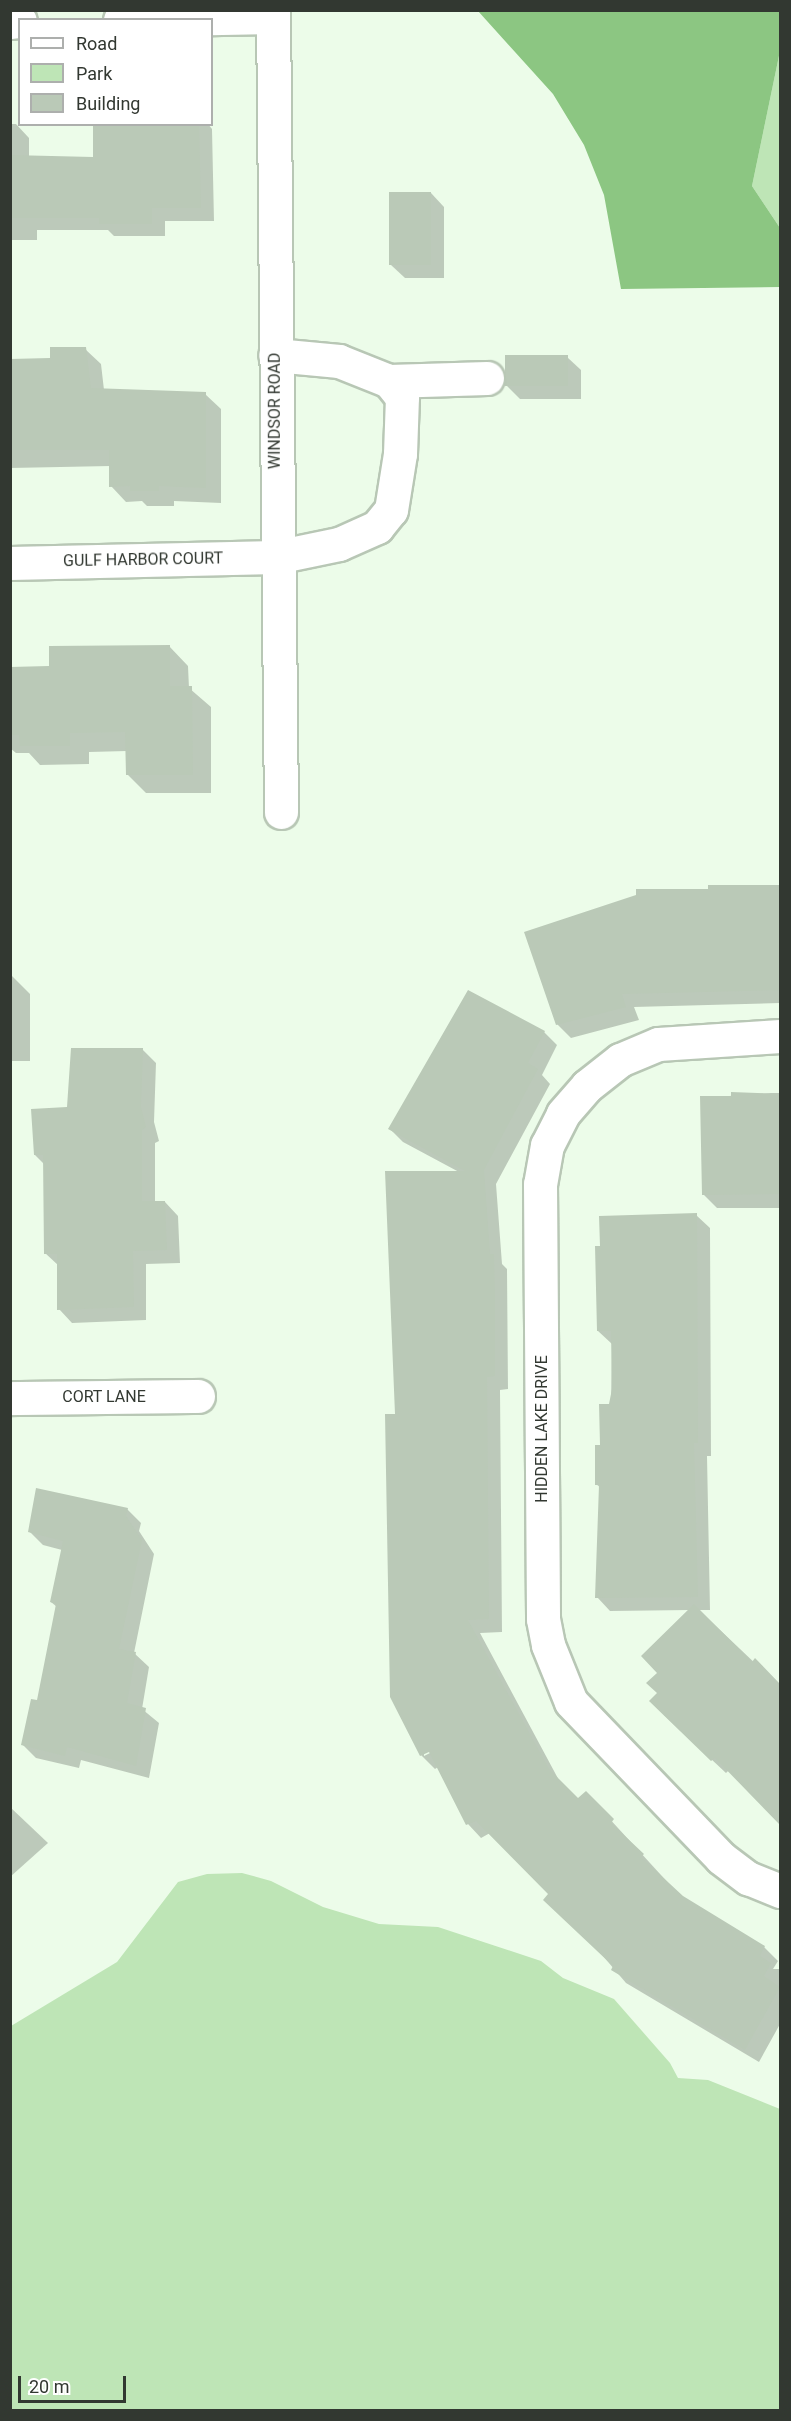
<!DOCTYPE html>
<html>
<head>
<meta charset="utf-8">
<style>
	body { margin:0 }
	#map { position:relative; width:791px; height:2421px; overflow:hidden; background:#ecfce9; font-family:Roboto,sans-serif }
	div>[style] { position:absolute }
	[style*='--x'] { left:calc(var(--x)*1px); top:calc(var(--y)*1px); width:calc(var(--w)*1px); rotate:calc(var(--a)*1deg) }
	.green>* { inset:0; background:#bee5b6 }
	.forest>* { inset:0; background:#8cc682 }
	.shadow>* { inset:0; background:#0003 }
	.building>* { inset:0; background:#bac9b7 }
	.roads { filter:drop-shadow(2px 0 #b8c7b5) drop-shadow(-2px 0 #b8c7b5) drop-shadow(0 2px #b8c7b5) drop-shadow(0 -2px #b8c7b5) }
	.minor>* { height:33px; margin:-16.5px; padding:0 16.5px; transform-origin:16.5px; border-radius:16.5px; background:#fff }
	span { translate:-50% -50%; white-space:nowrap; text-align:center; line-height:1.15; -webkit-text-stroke:4.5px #fff; paint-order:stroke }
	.street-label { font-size:16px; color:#323831 }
	.frame { position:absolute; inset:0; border:12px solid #323831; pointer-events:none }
	.legend { position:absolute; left:18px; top:18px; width:195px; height:108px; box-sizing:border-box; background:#fff; border:2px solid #adafad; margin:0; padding:8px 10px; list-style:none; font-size:18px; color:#323831 }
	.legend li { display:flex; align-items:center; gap:12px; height:30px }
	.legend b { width:30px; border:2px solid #adafad }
	.scale { position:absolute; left:18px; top:2376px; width:108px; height:27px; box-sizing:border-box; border:3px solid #323831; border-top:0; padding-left:8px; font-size:18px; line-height:21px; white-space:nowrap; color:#323831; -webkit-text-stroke:4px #fff; paint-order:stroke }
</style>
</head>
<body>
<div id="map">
	<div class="green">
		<i style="clip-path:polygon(780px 51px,780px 228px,752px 186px)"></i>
		<i style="clip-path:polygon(242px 1873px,271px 1881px,323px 1907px,379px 1924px,438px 1927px,541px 1961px,563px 1978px,614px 1999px,670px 2063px,678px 2078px,708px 2080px,780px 2109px,780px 2410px,11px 2410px,11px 2026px,117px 1962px,178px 1882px,207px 1874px)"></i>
	</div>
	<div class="forest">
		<i style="clip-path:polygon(478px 11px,780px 11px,780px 51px,752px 186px,780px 228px,780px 287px,621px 289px,604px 195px,584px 145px,553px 94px)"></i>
	</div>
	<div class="shadow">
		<i style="clip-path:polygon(10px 124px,16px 124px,29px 138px,29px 157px,94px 158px,94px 124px,208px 124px,212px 129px,214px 221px,165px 221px,165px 236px,114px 236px,108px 230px,37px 230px,37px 240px,10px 240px)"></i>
		<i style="clip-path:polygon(431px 193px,444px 207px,444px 278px,405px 278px,391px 265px)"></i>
		<i style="clip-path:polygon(85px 349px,101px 364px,104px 390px,205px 394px,221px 409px,221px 503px,174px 501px,174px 506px,147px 506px,142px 501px,126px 502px,111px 486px,111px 466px,10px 468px,10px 360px,52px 360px)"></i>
		<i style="clip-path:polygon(567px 357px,581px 370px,581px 399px,520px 399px,506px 385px)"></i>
		<i style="clip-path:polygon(169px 646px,188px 666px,189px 688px,211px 707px,211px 793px,146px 793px,127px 774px,127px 751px,89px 752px,89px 764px,40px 765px,29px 753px,16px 753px,10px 748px,10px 669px,51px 668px)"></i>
		<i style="clip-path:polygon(710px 886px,780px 886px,780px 1003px,634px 1007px,639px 1020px,571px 1038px,557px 1024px,710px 891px)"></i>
		<i style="clip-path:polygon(10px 974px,30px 994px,30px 1061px,10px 1061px)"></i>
		<i style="clip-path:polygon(evenodd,544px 1032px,557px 1045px,542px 1075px,550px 1084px,496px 1184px,502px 1264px,507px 1269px,508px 1389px,500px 1390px,502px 1632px,480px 1633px,561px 1784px,578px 1800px,586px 1793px,682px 1898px,764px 1947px,778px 1961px,773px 1969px,780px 1969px,780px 2024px,759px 2062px,626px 1983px,550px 1894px,490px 1833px,481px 1838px,468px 1824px,438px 1767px,435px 1769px,421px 1755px,396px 1415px,459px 1172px,403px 1142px,390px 1129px,544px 1032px,436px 1750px,424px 1756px,424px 1752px,436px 1750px)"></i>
		<i style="clip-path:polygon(142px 1049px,156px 1063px,154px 1122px,159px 1141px,155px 1143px,155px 1202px,165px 1202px,178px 1216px,180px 1263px,146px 1264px,146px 1320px,72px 1323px,59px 1309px,59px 1266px,45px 1253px,44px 1164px,35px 1155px,69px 1108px)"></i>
		<i style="clip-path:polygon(771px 1093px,780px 1093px,780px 1208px,717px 1208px,704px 1195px,701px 1098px)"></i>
		<i style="clip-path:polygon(696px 1215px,710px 1228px,711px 1456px,707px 1456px,710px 1610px,699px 1610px,780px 1687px,780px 1822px,729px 1770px,726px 1773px,664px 1715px,659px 1673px,690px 1610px,610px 1611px,597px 1597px,601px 1488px,596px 1484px,611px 1405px,612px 1344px,598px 1331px)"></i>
		<i style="clip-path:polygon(127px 1509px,141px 1523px,139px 1531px,154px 1554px,134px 1653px,149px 1667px,142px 1709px,159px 1723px,149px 1778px,81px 1760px,79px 1768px,36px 1758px,23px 1745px,38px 1702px,57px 1607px,51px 1602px,62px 1550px,43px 1545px,29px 1531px)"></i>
		<i style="clip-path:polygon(10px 1807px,48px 1843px,10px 1877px)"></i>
	</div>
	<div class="building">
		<i style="clip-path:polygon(93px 124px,199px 124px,201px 208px,152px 208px,152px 224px,99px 224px,99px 218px,10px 218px,10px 155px,93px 157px)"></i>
		<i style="clip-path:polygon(389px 192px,431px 192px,431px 265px,389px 265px)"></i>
		<i style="clip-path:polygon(50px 347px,86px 347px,91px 388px,206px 392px,206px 488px,159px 486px,159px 491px,130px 491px,130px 486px,109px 487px,109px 450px,10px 450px,10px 359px,50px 358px)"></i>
		<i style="clip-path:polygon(505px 355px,568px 355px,568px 386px,505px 386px)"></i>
		<i style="clip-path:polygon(170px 645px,170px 686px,192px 686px,193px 775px,126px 775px,125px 732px,70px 733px,70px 746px,20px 746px,19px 735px,10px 735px,10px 667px,49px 666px,49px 646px)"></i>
		<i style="clip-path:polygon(708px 885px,780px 885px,780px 990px,622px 994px,626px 1007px,556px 1025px,524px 932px,636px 895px,636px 889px,708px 889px)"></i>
		<i style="clip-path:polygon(468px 990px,545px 1031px,528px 1063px,538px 1069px,484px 1170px,490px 1254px,494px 1254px,495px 1297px,495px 1376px,487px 1377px,489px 1619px,468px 1620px,549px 1769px,578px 1798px,586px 1791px,614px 1819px,611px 1823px,644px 1854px,641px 1857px,683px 1896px,765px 1946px,760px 1956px,771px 1963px,764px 1976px,780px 1987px,745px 2050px,611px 1970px,613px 1966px,543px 1900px,548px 1894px,476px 1821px,466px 1825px,429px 1752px,420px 1756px,390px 1697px,385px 1414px,395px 1414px,385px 1171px,465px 1171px,388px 1129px)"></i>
		<i style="clip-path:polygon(71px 1048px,143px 1048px,141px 1107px,146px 1127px,142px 1130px,142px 1201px,165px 1201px,167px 1250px,133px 1251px,134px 1307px,57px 1310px,57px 1254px,44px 1254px,43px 1155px,34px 1155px,31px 1109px,67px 1107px)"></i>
		<i style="clip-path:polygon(731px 1092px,780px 1094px,780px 1194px,702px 1195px,700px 1096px,731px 1096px)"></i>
		<i style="clip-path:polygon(697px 1213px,698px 1443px,694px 1443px,698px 1597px,595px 1598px,599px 1485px,595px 1485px,595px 1445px,600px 1445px,599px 1404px,609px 1404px,612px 1389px,611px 1331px,597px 1331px,595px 1246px,600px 1246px,599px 1216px)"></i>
		<i style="clip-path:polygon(36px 1488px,128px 1508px,126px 1516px,142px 1540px,119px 1649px,136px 1652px,127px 1703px,146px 1708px,136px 1766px,67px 1747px,65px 1756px,21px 1745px,31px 1699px,37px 1700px,56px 1604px,50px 1602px,63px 1541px,28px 1532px)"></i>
		<i style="clip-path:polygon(694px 1604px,752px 1662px,755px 1658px,780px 1684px,780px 1825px,715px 1758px,711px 1761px,649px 1701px,657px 1693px,646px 1683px,657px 1673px,641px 1656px)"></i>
	</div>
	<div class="roads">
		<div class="minor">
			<i style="--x:273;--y:10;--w:802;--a:89.43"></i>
			<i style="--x:120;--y:20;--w:153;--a:-1.1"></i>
			<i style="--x:10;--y:22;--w:10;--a:-6"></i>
			<i style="--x:389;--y:381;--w:98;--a:-1.8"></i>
			<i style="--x:10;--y:563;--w:266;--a:-1.3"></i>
			<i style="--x:276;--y:557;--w:64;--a:-11.7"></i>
			<i style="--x:339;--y:544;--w:42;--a:-24.1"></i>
			<i style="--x:377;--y:527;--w:22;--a:-51"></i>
			<i style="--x:391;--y:510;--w:57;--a:-80.9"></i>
			<i style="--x:400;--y:454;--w:57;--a:-88"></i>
			<i style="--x:402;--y:397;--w:21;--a:-129"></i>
			<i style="--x:389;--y:381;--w:54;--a:-158.2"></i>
			<i style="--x:339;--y:361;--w:64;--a:-174.6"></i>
			<i style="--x:780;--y:1036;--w:122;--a:176.2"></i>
			<i style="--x:658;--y:1044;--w:41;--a:157.2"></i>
			<i style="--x:620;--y:1060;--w:42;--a:141.8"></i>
			<i style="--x:587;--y:1086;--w:37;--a:131"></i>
			<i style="--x:563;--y:1114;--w:35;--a:117"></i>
			<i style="--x:547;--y:1145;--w:40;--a:100"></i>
			<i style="--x:540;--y:1184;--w:435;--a:89.6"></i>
			<i style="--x:543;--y:1619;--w:26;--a:79"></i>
			<i style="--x:548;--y:1645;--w:61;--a:68"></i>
			<i style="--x:571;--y:1702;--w:216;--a:46.1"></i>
			<i style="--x:721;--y:1858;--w:34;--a:37"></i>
			<i style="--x:748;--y:1878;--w:35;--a:22"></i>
			<i style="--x:10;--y:1398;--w:188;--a:-0.6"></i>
		</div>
	</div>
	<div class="street-label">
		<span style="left:275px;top:411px;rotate:-90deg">WINDSOR ROAD</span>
		<span style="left:143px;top:560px;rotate:-1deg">GULF HARBOR COURT</span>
		<span style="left:104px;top:1397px">CORT LANE</span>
		<span style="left:542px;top:1429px;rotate:-90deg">HIDDEN LAKE DRIVE</span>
	</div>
	<div class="frame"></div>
	<ul class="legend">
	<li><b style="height:8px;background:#fff"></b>Road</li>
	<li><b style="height:16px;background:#bee5b6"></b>Park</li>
	<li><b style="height:16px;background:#bac9b7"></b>Building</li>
	</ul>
	<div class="scale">20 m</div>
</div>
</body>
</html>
